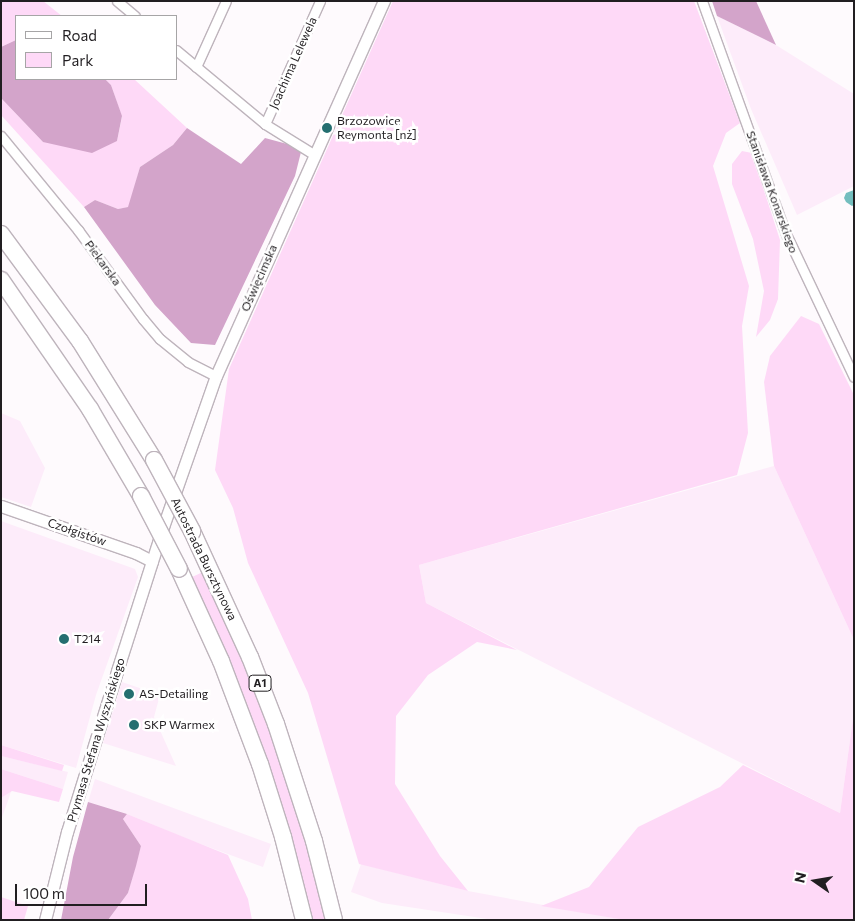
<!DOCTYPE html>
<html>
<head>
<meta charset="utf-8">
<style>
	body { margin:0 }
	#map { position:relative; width:855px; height:921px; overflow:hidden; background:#fefafd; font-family:Commissioner,sans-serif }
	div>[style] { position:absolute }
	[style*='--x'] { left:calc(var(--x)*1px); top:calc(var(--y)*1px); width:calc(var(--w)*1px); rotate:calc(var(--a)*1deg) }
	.built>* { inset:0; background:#fdecfa }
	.green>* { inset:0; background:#fed9f7 }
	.forest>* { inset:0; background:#d3a4ca }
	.water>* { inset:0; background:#73bebe }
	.roads { filter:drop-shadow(1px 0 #beb4bc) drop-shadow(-1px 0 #beb4bc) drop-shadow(0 1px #beb4bc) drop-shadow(0 -1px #beb4bc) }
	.minor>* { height:9px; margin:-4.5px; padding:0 4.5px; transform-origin:4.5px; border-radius:4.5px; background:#fff }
	.tertiary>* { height:11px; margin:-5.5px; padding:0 5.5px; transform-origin:5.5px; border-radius:5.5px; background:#fff }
	.motorway>* { height:16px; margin:-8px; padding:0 8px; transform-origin:8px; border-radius:8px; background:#fff }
	.bridges { filter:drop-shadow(1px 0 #beb4bc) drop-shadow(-1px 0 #beb4bc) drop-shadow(0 1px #beb4bc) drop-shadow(0 -1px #beb4bc) }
	.motorway-bridge>* { height:16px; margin:-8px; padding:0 8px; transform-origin:8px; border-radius:8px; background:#fff }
	.dots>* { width:14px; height:14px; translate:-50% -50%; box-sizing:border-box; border:2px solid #fff; border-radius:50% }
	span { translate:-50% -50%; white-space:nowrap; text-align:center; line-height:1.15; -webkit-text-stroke:5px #fff; paint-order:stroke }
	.shield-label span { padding:1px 4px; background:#fff; border:1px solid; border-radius:4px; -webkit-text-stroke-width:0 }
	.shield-label { font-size:11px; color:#211e21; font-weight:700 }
	.street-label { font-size:12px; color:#211e21 }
	.poi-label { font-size:12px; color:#211e21 }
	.left { translate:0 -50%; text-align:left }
	.frame { position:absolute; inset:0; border:2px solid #211e21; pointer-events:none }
	.legend { position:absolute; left:15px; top:15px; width:162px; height:65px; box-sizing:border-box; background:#fff; border:1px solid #a6a5a6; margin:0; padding:6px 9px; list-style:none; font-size:15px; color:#211e21 }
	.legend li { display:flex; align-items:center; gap:10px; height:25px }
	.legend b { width:25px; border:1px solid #a6a5a6 }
	.north { position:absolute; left:790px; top:856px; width:50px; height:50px; -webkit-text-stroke:4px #fff; paint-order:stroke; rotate:283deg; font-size:14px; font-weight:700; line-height:20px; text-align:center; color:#211e21 }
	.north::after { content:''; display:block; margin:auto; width:18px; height:22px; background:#211e21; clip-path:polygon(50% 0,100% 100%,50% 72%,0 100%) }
	.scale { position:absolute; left:15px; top:884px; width:132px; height:22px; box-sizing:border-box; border:2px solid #211e21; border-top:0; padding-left:6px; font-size:15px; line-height:18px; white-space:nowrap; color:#211e21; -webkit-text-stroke:4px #fff; paint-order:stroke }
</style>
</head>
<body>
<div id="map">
	<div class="built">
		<i style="clip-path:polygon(717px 16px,776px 45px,854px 94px,854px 186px,797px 215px,751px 109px)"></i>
		<i style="clip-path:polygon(1px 413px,20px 421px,45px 468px,31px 507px,1px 497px)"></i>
		<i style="clip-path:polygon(774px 466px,854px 640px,854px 711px,840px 813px,426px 603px,419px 565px)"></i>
		<i style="clip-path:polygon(1px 521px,135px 569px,138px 577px,96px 695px,76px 768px,1px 745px)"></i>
		<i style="clip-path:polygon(122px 682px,160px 695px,154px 717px,176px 766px,103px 743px)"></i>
		<i style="clip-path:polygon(1px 756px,68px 772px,63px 789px,1px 769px)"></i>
		<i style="clip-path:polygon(95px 779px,271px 844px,263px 867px,190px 840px,127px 814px,88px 802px)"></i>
		<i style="clip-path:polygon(11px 791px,9px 798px,1px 820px,1px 798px)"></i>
		<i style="clip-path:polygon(361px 864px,468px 891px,625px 920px,494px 920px,382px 903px,351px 892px)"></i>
	</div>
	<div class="green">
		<i style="clip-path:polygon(1px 1px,43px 1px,62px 16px,16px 16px,16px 40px,1px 47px)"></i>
		<i style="clip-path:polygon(393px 1px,694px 1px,740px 123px,726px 133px,713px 166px,749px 286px,742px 326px,748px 433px,737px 475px,419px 565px,426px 603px,517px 650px,477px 642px,428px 675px,396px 716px,395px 784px,440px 856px,468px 891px,359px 864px,308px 693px,248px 563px,233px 508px,215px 470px,229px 369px)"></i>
		<i style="clip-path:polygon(105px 79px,134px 79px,187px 128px,173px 145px,140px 167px,129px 207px,118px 209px,95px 200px,84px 207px,1px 115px,1px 98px,43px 142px,117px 141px,122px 117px,111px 85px)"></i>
		<i style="clip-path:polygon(742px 151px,752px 153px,780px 240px,778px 299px,770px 320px,756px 337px,764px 291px,753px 239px,732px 184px,732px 164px)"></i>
		<i style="clip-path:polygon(801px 316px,819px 324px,854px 395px,854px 640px,774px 466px,764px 382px,770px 356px)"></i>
		<i style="clip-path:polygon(205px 571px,255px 687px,297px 806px,328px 920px,311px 920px,190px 578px)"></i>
		<i style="clip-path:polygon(854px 711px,854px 920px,625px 920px,541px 906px,589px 887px,638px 827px,720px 787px,743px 765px,840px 813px)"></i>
		<i style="clip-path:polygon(1px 745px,64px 765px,62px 771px,1px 756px)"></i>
		<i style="clip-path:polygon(1px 769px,63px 789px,59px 802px,12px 791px,1px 798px)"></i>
		<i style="clip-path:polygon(127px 814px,228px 855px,248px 899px,252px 920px,108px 920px,128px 893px,141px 846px,123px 819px)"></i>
		<i style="clip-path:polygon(1px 897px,28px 906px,24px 920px,1px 920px)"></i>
	</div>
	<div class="forest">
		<i style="clip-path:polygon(712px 1px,756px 1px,776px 45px,717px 16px)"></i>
		<i style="clip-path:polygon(16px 40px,16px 79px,105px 79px,111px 85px,122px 116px,117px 141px,92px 153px,43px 142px,1px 98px,1px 47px)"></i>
		<i style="clip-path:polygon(187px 128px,241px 164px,265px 138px,302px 148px,295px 176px,215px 345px,191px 343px,155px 305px,84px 207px,95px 200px,118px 209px,128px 207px,140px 167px,173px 145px)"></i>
		<i style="clip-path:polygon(88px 802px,127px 814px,123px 819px,141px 846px,136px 866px,128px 893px,108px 920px,61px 920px,73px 857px)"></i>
	</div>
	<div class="water">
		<i style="clip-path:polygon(854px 190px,854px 205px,852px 206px,846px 202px,844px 198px,846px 193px)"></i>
	</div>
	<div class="roads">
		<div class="minor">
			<i style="--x:117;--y:1;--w:23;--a:40"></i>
			<i style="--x:702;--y:1;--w:248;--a:70.2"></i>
			<i style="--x:786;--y:234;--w:158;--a:64.6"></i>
			<i style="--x:176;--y:50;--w:116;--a:39.7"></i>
			<i style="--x:265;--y:124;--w:59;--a:31.8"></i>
			<i style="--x:196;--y:67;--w:72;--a:-65.6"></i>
			<i style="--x:265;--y:124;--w:135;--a:-65.9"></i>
			<i style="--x:1;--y:136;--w:122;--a:50.7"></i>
			<i style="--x:78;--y:230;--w:110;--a:53.9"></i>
			<i style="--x:143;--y:319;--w:26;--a:50"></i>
			<i style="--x:160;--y:339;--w:36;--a:39"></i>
			<i style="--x:188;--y:362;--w:31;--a:27"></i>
		</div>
		<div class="tertiary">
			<i style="--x:1;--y:506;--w:143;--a:19.2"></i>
			<i style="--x:136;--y:553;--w:18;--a:27"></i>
			<i style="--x:45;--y:920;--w:91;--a:-76"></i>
			<i style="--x:67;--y:832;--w:169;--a:-72.7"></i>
			<i style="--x:117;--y:671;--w:151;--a:-72.3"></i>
			<i style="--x:163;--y:527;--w:160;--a:-70.7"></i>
			<i style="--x:216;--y:376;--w:411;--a:-65.9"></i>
		</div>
		<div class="motorway">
			<i style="--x:1;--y:234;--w:133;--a:53.6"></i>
			<i style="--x:80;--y:341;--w:140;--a:58.1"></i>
			<i style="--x:1;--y:280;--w:157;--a:55.4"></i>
			<i style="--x:90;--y:409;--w:101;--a:59.6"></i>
			<i style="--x:192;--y:531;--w:139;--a:65.3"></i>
			<i style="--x:250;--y:657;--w:72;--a:68.8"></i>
			<i style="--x:276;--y:724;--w:123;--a:72"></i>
			<i style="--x:314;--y:841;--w:81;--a:75.8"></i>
			<i style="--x:179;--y:569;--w:101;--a:65.5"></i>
			<i style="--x:221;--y:661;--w:110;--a:69.3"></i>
			<i style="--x:260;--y:764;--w:77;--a:72.5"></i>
			<i style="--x:283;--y:837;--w:86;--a:75.8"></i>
		</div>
	</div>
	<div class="bridges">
		<div class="motorway-bridge">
			<i style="--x:154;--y:460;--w:81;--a:61.8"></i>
			<i style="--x:141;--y:496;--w:82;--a:62.5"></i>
		</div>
	</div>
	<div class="dots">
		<i style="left:327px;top:128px;background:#246f70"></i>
		<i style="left:64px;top:639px;background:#246f70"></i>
		<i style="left:129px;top:694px;background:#246f70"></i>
		<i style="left:134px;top:725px;background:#246f70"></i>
	</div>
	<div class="shield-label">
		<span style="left:260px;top:683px">A1</span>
	</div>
	<div class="street-label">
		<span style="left:293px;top:63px;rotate:-66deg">Joachima Lelewela</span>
		<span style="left:772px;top:192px;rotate:70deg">Stanisława Konarskiego</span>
		<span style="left:103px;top:263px;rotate:54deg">Piekarska</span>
		<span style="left:259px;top:278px;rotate:-66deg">Oświęcimska</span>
		<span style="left:77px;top:532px;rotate:19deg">Czołgistów</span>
		<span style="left:204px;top:559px;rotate:64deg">Autostrada Bursztynowa</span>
		<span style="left:96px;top:740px;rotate:-73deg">Prymasa Stefana Wyszyńskiego</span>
	</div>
	<div class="poi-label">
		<span class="left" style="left:337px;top:128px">Brzozowice<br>Reymonta [nż]</span>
		<span class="left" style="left:74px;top:639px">T214</span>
		<span class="left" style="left:139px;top:694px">AS-Detailing</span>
		<span class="left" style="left:144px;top:725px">SKP Warmex</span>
	</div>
	<div class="frame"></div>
	<ul class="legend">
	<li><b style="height:6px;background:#fff"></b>Road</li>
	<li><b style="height:14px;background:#fed9f7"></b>Park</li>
	</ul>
	<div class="north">N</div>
	<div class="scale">100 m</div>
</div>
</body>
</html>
